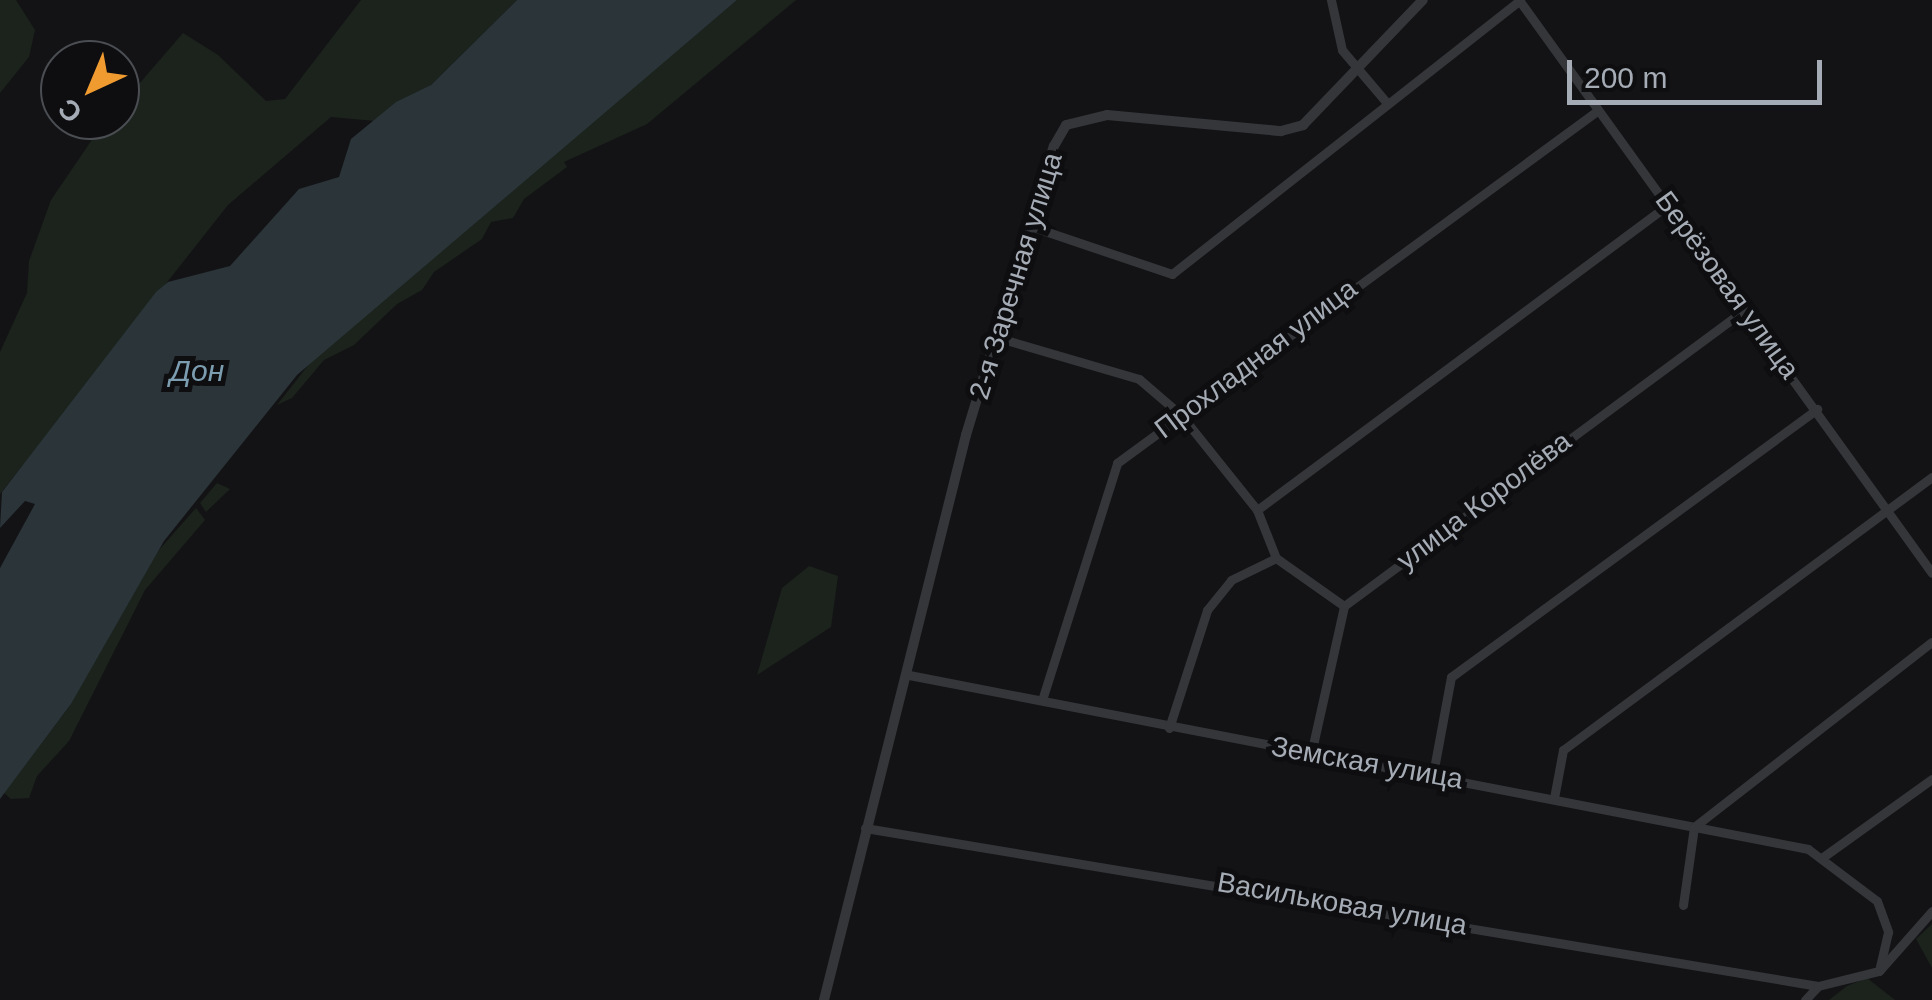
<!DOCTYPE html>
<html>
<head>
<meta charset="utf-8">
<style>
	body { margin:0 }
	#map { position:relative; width:1932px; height:1000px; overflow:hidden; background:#131315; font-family:Helvetica,sans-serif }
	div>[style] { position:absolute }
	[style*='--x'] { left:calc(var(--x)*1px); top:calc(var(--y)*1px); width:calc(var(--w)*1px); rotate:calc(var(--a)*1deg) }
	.green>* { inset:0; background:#1b231c }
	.water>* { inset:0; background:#2a3439 }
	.minor>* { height:9px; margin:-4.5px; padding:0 4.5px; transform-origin:4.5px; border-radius:4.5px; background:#34363a }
	.tertiary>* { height:10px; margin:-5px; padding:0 5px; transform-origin:5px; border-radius:5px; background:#34363a }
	span { translate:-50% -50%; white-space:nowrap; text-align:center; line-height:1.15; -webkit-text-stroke:10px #0e0e10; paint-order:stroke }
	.street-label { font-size:28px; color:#a5acb5 }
	.water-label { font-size:30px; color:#7c9db0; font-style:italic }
	.north { position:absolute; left:40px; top:40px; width:100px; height:100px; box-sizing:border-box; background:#0e0e10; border:2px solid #4a4d52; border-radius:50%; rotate:224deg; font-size:28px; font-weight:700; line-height:40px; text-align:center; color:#a5acb5 }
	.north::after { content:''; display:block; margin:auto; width:35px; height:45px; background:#f09b30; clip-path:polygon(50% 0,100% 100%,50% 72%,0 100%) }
	.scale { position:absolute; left:1567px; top:60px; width:255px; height:45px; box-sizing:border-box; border:5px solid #a5acb5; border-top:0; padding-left:12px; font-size:30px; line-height:35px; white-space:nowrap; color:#a5acb5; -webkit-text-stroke:8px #0e0e10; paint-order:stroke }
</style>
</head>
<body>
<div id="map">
	<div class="green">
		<i style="clip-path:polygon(0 0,16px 0,35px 30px,29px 57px,0 93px)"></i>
		<i style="clip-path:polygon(361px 0,517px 0,431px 85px,375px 121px,331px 117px,228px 205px,0 494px,0 352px,27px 293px,29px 261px,51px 200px,102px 125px,120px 120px,120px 106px,183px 33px,218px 55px,266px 101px,285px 99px)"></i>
		<i style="clip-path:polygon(737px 0,796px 0,647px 124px,564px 162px,567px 167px,524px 199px,513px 218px,491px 222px,482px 239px,434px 272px,422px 290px,397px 304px,354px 345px,324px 360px,292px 398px,277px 405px,317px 354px)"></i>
		<i style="clip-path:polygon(217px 483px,230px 489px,206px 512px,200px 503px)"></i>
		<i style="clip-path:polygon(196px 508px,205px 520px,145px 590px,69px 741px,37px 776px,29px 798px,11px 799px,4px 793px,69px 707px,158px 551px)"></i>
		<i style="clip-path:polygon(809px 566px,838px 576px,831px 627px,757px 675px,782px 588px)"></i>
		<i style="clip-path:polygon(1932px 924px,1932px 968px,1916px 939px)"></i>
		<i style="clip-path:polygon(1867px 978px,1895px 1000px,1829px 1000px,1847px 986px)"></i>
	</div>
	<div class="water">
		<i style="clip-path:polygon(517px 0,737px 0,297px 375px,164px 541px,71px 704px,0 799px,0 568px,35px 504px,25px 501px,0 528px,2px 492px,156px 292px,168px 282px,230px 266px,299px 189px,339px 177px,351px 139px,396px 102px,431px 85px)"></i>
	</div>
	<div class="minor">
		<i style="--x:1331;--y:0;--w:51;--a:77.6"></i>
		<i style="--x:1342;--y:50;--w:70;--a:49.7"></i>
		<i style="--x:1519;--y:0;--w:706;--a:54.22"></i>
		<i style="--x:1030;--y:226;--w:150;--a:18.7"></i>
		<i style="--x:1172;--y:274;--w:443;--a:-38.2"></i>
		<i style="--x:999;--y:338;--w:146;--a:16.3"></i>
		<i style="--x:1139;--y:379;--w:55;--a:40.6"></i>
		<i style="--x:1181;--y:415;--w:122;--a:51.3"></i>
		<i style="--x:1257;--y:510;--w:52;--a:68.4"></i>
		<i style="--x:1276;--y:558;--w:83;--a:35.2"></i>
		<i style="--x:1257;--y:510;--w:513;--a:-36.6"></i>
		<i style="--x:909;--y:675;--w:916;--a:10.95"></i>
		<i style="--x:1808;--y:849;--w:86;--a:37"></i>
		<i style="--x:1877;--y:901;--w:33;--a:70"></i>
		<i style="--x:1888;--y:932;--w:40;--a:103"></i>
		<i style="--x:1042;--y:700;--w:249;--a:-72.4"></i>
		<i style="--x:1117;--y:463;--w:595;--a:-36.25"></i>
		<i style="--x:1169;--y:728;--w:124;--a:-72.1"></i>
		<i style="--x:1207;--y:610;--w:38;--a:-51"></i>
		<i style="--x:1231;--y:580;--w:50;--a:-26.1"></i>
		<i style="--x:1311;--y:754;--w:152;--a:-77.4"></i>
		<i style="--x:1344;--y:606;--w:501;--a:-36.48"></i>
		<i style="--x:1433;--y:774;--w:99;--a:-79.5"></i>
		<i style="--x:1451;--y:677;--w:454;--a:-36.2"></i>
		<i style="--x:1554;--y:798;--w:49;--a:-79.4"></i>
		<i style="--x:1563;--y:750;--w:459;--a:-36.5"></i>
		<i style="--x:865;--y:828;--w:966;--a:9.41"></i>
		<i style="--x:1823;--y:857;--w:134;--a:-35.6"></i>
		<i style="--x:1683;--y:905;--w:79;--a:-82"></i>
		<i style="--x:1694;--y:827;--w:301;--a:-37.9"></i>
		<i style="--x:1805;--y:1000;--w:19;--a:-47"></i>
		<i style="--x:1818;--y:986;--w:63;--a:-13.8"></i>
		<i style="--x:1879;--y:971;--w:80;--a:-48.5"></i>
	</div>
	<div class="tertiary">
		<i style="--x:824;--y:1000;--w:583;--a:-75.89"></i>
		<i style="--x:966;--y:435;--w:302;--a:-73.1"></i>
		<i style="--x:1054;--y:146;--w:24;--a:-60"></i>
		<i style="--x:1066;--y:125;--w:42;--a:-13.7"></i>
		<i style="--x:1107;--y:115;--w:175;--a:5.3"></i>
		<i style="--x:1281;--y:131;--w:23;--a:-15"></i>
		<i style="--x:1303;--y:125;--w:173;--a:-46.2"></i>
	</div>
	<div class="street-label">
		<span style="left:1016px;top:276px;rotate:-73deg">2-я Заречная улица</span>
		<span style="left:1727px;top:285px;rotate:54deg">Берёзовая улица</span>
		<span style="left:1256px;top:359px;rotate:-37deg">Прохладная улица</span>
		<span style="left:1484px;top:501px;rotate:-37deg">улица Королёва</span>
		<span style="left:1367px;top:763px;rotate:10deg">Земская улица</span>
		<span style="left:1342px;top:904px;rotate:10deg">Васильковая улица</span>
	</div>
	<div class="water-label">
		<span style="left:197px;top:371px">Дон</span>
	</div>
	<div class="north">С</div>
	<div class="scale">200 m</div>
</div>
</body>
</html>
